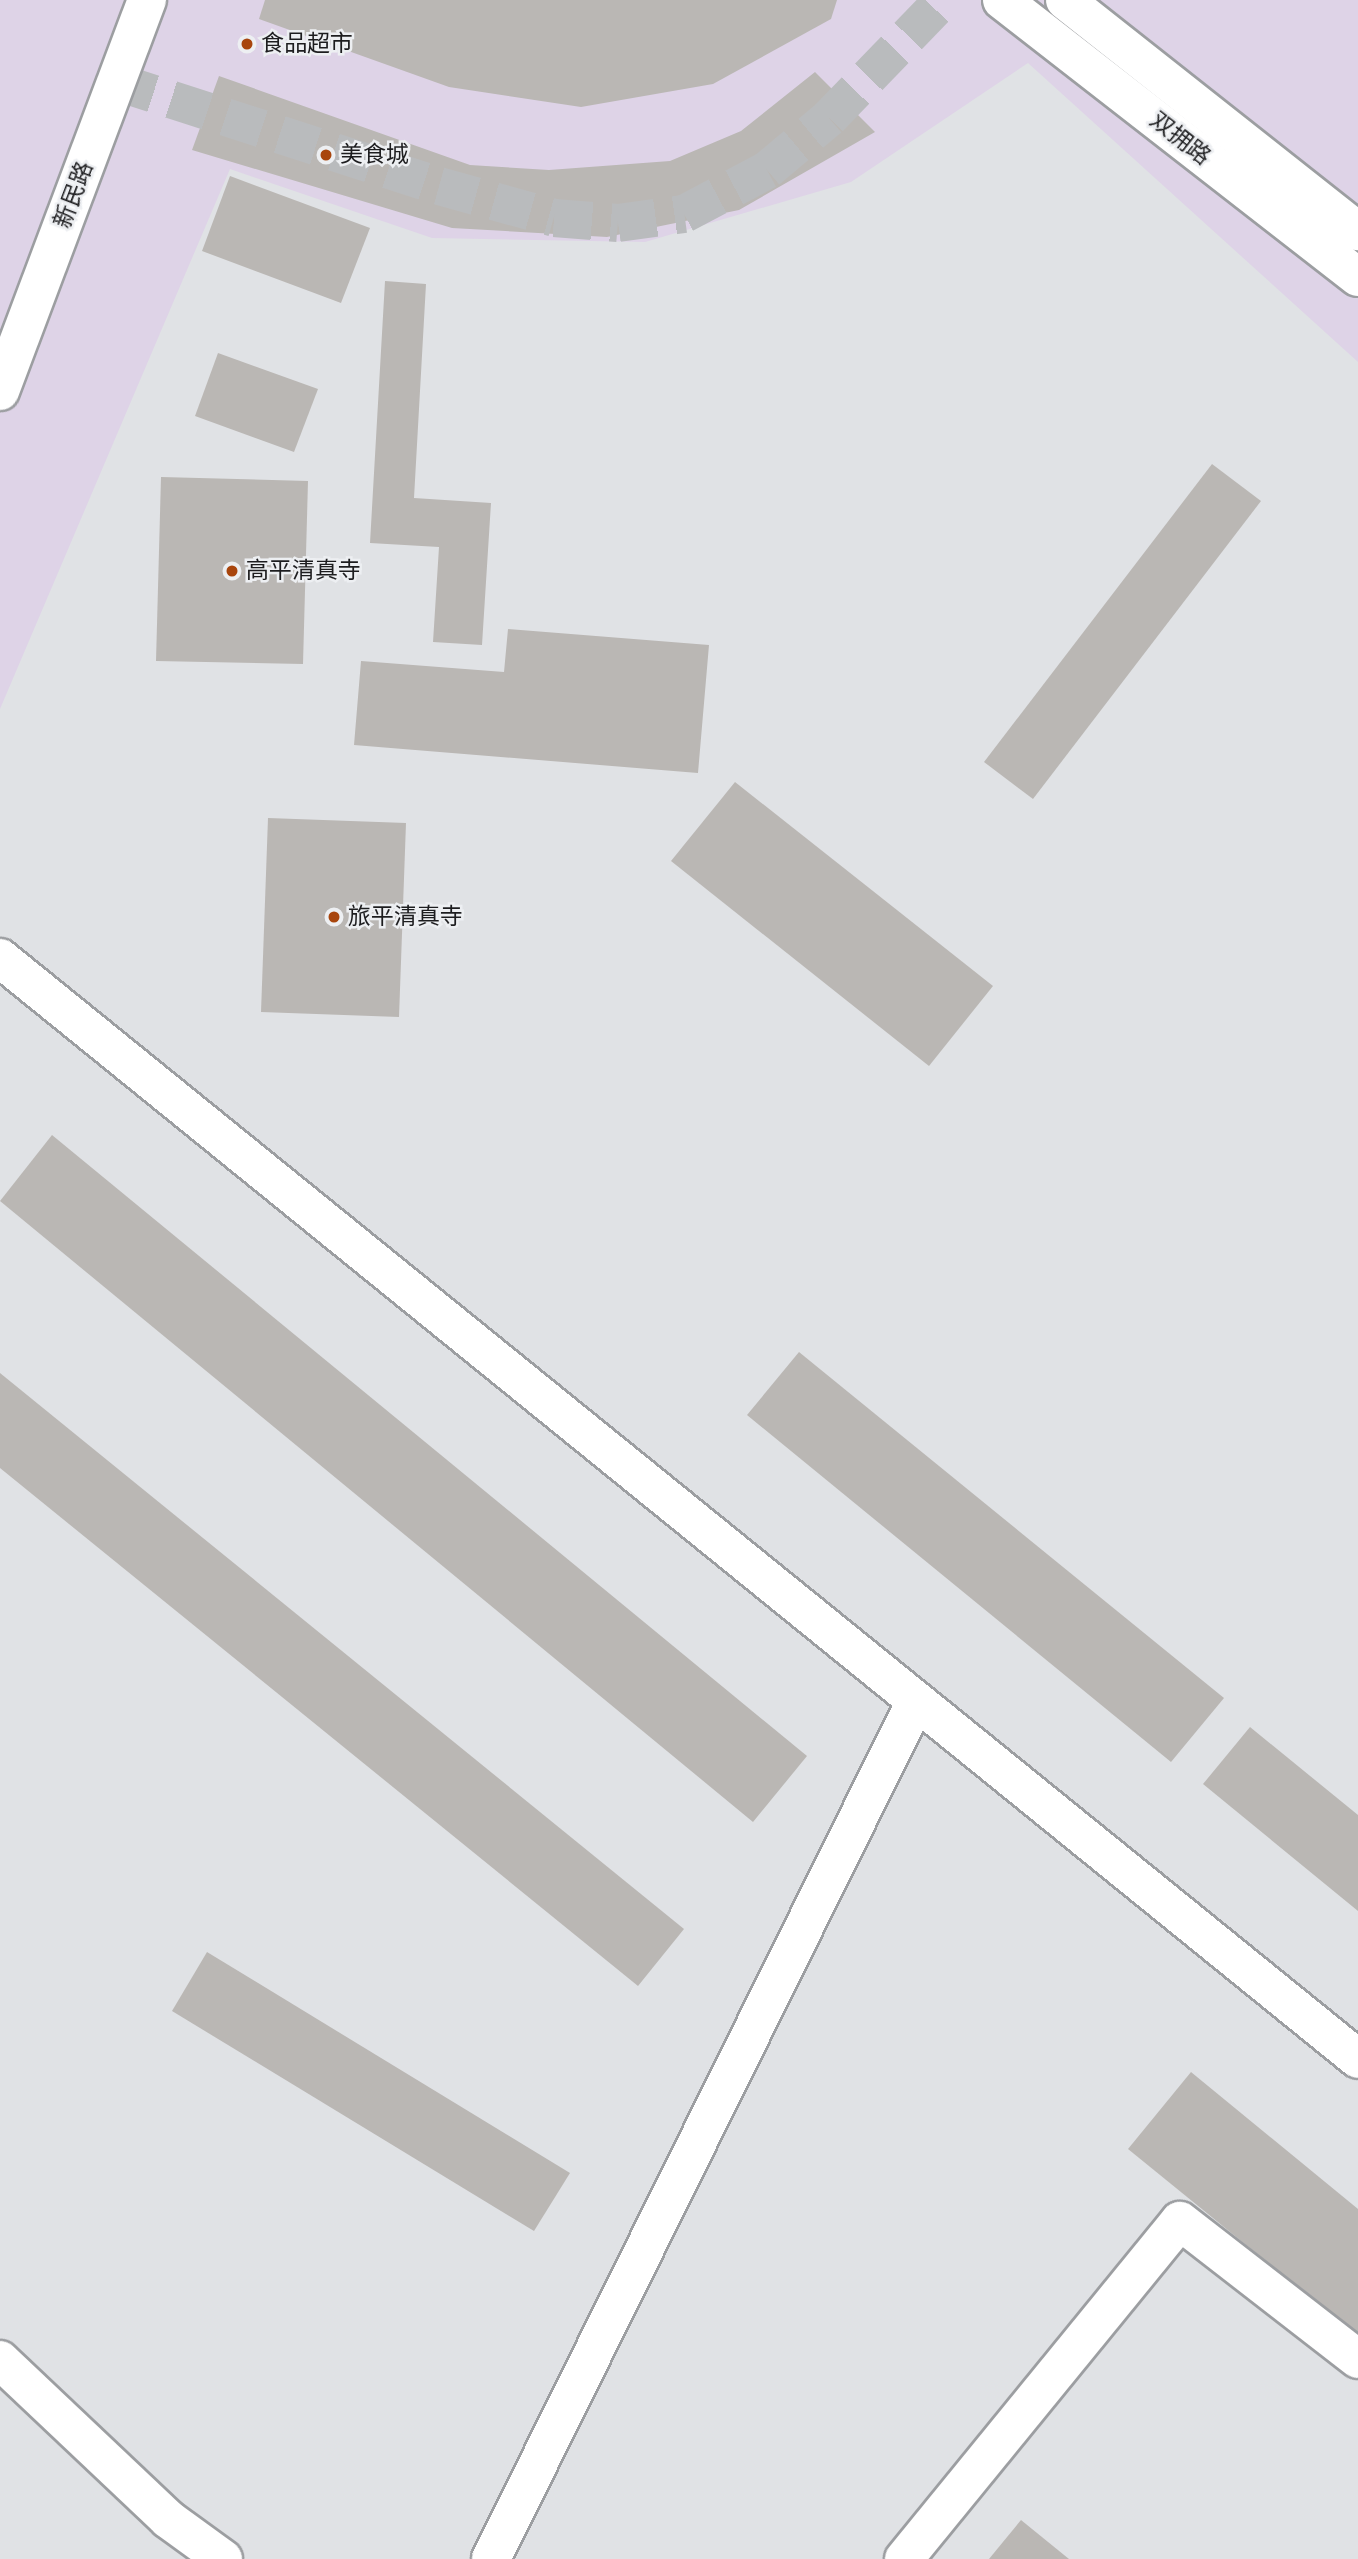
<!DOCTYPE html>
<html>
<head>
<meta charset="utf-8">
<style>
	body { margin:0 }
	#map { position:relative; width:1358px; height:2559px; overflow:hidden; background:#e0e2e5; font-family:Karla,"Noto Sans SC",sans-serif }
	div>[style] { position:absolute }
	[style*='--x'] { left:calc(var(--x)*1px); top:calc(var(--y)*1px); width:calc(var(--w)*1px); rotate:calc(var(--a)*1deg) }
	.commercial>* { inset:0; background:#ded3e7 }
	.building>* { inset:0; background:#bab7b4 }
	.minor-tunnel>* { height:38px; margin-top:-19px; transform-origin:0; background:repeating-linear-gradient(90deg,#b9bbbd 0 38px,transparent 0 57px) }
	.roads { filter:drop-shadow(2px 0 #9c9ea1) drop-shadow(-2px 0 #9c9ea1) drop-shadow(0 2px #9c9ea1) drop-shadow(0 -2px #9c9ea1) }
	.minor>* { height:38px; margin:-19px; padding:0 19px; transform-origin:19px; border-radius:19px; background:#fff }
	.major>* { height:38px; margin:-19px; padding:0 19px; transform-origin:19px; border-radius:19px; background:#fff }
	.dots>* { width:19px; height:19px; translate:-50% -50%; box-sizing:border-box; border:4px solid #edeff2; border-radius:50% }
	span { translate:-50% -50%; white-space:nowrap; text-align:center; line-height:1.15; -webkit-text-stroke:5px #edeff2; paint-order:stroke }
	.poi-label { font-size:23px; color:#1d1d1f }
	.left { translate:0 -50%; text-align:left }
	.street-label { font-size:23px; color:#1d1d1f }
</style>
</head>
<body>
<div id="map">
	<div class="commercial">
		<i style="clip-path:polygon(0 0,1358px 0,1358px 362px,1028px 63px,851px 182px,645px 242px,432px 238px,230px 169px,0 709px)"></i>
	</div>
	<div class="building">
		<i style="clip-path:polygon(265px 0,837px 0,831px 19px,713px 84px,581px 107px,449px 87px,259px 19px)"></i>
		<i style="clip-path:polygon(815px 72px,875px 132px,739px 210px,607px 237px,452px 228px,192px 150px,219px 76px,470px 165px,549px 170px,670px 161px,741px 131px)"></i>
		<i style="clip-path:polygon(230px 176px,370px 228px,341px 303px,202px 251px)"></i>
		<i style="clip-path:polygon(385px 281px,426px 284px,414px 498px,491px 503px,482px 645px,433px 642px,439px 547px,370px 543px)"></i>
		<i style="clip-path:polygon(218px 353px,318px 389px,294px 452px,195px 416px)"></i>
		<i style="clip-path:polygon(1212px 464px,1261px 501px,1033px 799px,984px 762px)"></i>
		<i style="clip-path:polygon(161px 477px,308px 481px,303px 664px,156px 661px)"></i>
		<i style="clip-path:polygon(508px 629px,709px 645px,698px 773px,354px 745px,361px 661px,504px 672px)"></i>
		<i style="clip-path:polygon(735px 782px,993px 986px,929px 1066px,671px 861px)"></i>
		<i style="clip-path:polygon(268px 818px,406px 823px,399px 1017px,261px 1012px)"></i>
		<i style="clip-path:polygon(52px 1135px,807px 1756px,753px 1822px,0 1201px)"></i>
		<i style="clip-path:polygon(799px 1352px,1224px 1698px,1171px 1762px,747px 1415px)"></i>
		<i style="clip-path:polygon(0 1373px,684px 1929px,638px 1986px,0 1468px)"></i>
		<i style="clip-path:polygon(1250px 1727px,1358px 1815px,1358px 1911px,1203px 1784px)"></i>
		<i style="clip-path:polygon(207px 1952px,570px 2173px,534px 2231px,172px 2011px)"></i>
		<i style="clip-path:polygon(1191px 2072px,1358px 2209px,1358px 2336px,1128px 2149px)"></i>
		<i style="clip-path:polygon(1021px 2520px,1069px 2559px,989px 2559px)"></i>
	</div>
	<div class="minor-tunnel">
		<i style="--x:117;--y:82;--w:338;--a:17.9"></i>
		<i style="--x:439;--y:186;--w:119;--a:15.5"></i>
		<i style="--x:554;--y:218;--w:64;--a:4.5"></i>
		<i style="--x:618;--y:223;--w:67;--a:-7.8"></i>
		<i style="--x:684;--y:214;--w:94;--a:-27.9"></i>
		<i style="--x:767;--y:170;--w:81;--a:-40"></i>
		<i style="--x:829;--y:118;--w:164;--a:-46"></i>
	</div>
	<div class="roads">
		<div class="minor">
			<i style="--x:0;--y:391;--w:418;--a:-69.4"></i>
			<i style="--x:0;--y:958;--w:1748;--a:39.03"></i>
			<i style="--x:0;--y:2360;--w:231;--a:43.4"></i>
			<i style="--x:168;--y:2519;--w:68;--a:36"></i>
			<i style="--x:491;--y:2559;--w:957;--a:-63.65"></i>
			<i style="--x:904;--y:2559;--w:436;--a:-50.8"></i>
			<i style="--x:1180;--y:2221;--w:225;--a:37.8"></i>
		</div>
		<div class="major">
			<i style="--x:1002;--y:0;--w:451;--a:37.9"></i>
			<i style="--x:1065;--y:0;--w:373;--a:38.3"></i>
		</div>
	</div>
	<div class="dots">
		<i style="left:247px;top:44px;background:#a8450d"></i>
		<i style="left:326px;top:155px;background:#a8450d"></i>
		<i style="left:232px;top:571px;background:#a8450d"></i>
		<i style="left:334px;top:917px;background:#a8450d"></i>
	</div>
	<div class="poi-label">
		<span class="left" style="left:261px;top:44px">食品超市</span>
		<span class="left" style="left:340px;top:155px">美食城</span>
		<span class="left" style="left:246px;top:571px">高平清真寺</span>
		<span class="left" style="left:348px;top:917px">旅平清真寺</span>
	</div>
	<div class="street-label">
		<span style="left:1180px;top:139px;rotate:38deg">双拥路</span>
		<span style="left:74px;top:195px;rotate:-69deg">新民路</span>
	</div>
</div>
</body>
</html>
